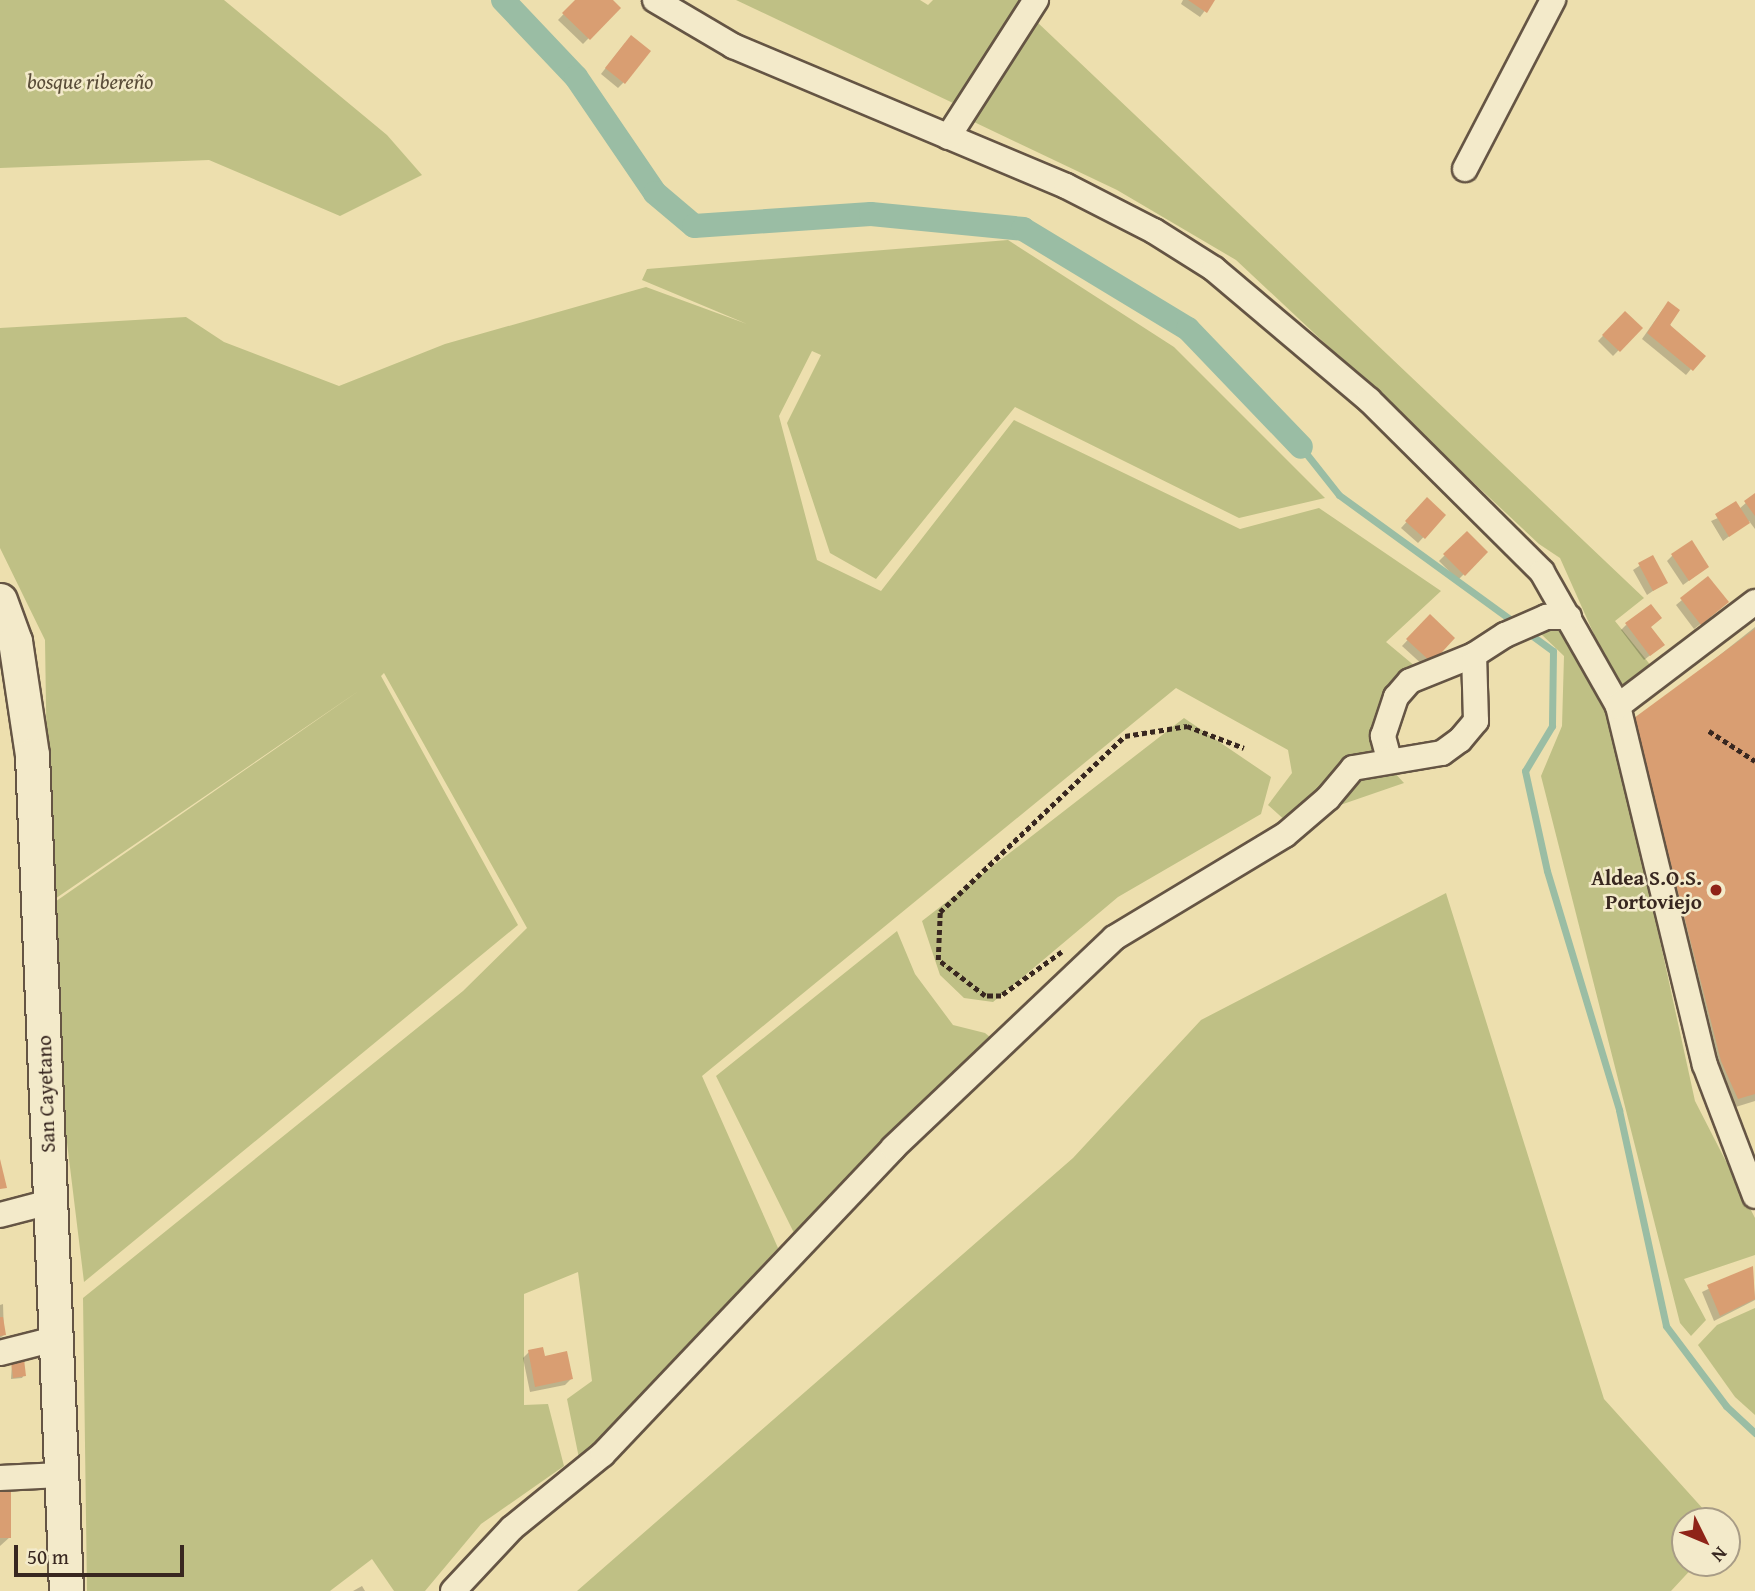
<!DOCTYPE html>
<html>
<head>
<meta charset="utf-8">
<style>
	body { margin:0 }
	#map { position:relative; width:1755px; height:1591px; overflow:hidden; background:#eddfae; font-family:"Gentium Book Plus",serif }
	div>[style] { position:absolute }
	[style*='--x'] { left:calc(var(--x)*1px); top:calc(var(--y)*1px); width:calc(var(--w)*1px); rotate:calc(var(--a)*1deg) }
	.green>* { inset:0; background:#bfc085 }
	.shadow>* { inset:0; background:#0003 }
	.stream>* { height:7px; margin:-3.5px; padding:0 3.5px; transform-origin:3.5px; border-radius:3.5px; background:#9abda4 }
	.canal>* { height:24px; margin:-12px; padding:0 12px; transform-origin:12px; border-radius:12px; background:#9abda4 }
	.building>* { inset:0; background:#d99e72 }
	.path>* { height:4.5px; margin-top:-2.25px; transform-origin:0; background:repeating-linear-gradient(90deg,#382720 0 5px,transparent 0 8.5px) }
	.roads { filter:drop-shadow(2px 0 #655544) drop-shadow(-2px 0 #655544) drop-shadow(0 2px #655544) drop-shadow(0 -2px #655544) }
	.street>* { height:24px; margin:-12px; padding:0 12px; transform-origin:12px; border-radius:12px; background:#f3eaca }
	.secondary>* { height:33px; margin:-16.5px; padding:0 16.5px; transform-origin:16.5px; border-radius:16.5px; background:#f3eaca }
	.dots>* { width:19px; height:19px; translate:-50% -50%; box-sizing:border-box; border:4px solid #f3eaca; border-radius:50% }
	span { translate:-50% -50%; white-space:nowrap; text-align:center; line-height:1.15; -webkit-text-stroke:5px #f3eaca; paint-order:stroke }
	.park-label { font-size:21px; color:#5a4d39; font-style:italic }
	.poi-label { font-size:21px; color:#382720; font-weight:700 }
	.right { translate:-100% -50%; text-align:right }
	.street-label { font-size:21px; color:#382720 }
	.north { position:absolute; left:1671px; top:1507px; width:70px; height:70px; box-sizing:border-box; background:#f3eaca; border:2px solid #a89c86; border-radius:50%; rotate:133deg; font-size:19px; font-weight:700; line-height:28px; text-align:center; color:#382720 }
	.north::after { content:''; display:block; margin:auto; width:24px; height:32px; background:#8f2418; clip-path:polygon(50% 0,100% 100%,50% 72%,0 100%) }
	.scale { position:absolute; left:14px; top:1545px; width:170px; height:32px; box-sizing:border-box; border:4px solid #382720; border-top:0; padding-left:9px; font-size:21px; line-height:24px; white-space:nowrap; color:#382720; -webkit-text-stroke:5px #f3eaca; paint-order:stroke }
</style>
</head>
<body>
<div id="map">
	<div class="green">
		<i style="clip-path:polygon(0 0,224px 0,387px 135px,422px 175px,340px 216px,209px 160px,0 168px)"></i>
		<i style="clip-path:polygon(736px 0,920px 0,928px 5px,933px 0,1020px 0,953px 103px)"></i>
		<i style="clip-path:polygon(1036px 21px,1644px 598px,1615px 621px,1652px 667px,1621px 695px,1560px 558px,1539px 544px,1236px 260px,1117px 190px,974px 122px)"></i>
		<i style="clip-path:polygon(1008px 240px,1174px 347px,1325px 498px,1239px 518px,1015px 407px,876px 579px,830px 553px,787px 423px,821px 355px,812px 351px,779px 416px,817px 560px,881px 591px,1014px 420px,1240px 529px,1319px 508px,1441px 591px,1386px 642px,1416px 667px,1392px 702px,1372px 748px,1404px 783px,1288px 823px,1268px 805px,1292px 773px,1288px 750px,1176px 688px,702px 1076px,778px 1248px,580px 1463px,567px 1399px,592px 1381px,578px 1272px,524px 1294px,524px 1405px,548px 1404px,564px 1466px,481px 1524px,425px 1591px,394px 1591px,372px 1559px,330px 1591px,87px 1591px,83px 1298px,463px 991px,527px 928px,384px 673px,381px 676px,518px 925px,84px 1282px,39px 913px,360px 690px,49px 903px,45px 640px,0 548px,0 328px,186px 317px,224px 342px,339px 386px,445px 344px,646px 287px,747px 324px,642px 280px,647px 269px)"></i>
		<i style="clip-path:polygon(1570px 625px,1610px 712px,1695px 1101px,1755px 1218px,1755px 1255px,1684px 1279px,1706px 1320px,1691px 1336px,1680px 1323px,1541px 776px,1562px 726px,1564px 656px,1540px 633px)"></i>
		<i style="clip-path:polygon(1184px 718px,1271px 777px,1261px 814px,1118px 897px,993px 1002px,964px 998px,940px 975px,922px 921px)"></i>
		<i style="clip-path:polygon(1446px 893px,1604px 1399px,1714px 1521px,1685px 1521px,1685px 1563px,1697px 1563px,1671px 1591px,577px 1591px,1073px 1158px,1201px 1020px)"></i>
		<i style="clip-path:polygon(897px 931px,915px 974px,953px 1025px,985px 1033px,1000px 1045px,797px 1239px,716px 1076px)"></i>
		<i style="clip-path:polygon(1755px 1308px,1755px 1415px,1735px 1397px,1698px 1345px,1717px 1325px)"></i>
	</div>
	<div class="shadow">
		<i style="clip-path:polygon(577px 0,610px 0,618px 8px,583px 44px,558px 20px)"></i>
		<i style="clip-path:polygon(1183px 0,1213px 0,1200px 17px,1181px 4px)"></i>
		<i style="clip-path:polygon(625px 43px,623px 83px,618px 88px,601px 74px)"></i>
		<i style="clip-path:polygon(1663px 309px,1691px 369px,1686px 375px,1642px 339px)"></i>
		<i style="clip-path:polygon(1625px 313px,1640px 328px,1613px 356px,1598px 341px)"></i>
		<i style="clip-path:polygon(1755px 495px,1755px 529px,1749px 521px,1723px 541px,1711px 521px,1739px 509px)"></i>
		<i style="clip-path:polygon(1427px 500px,1444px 515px,1418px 543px,1401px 528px)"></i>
		<i style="clip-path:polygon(1467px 533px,1486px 552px,1458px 580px,1439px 561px)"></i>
		<i style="clip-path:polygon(1673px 555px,1707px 567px,1683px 585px,1667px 561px)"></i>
		<i style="clip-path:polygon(1653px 557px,1666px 582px,1647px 595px,1633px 570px)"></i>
		<i style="clip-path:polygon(1682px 600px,1721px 608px,1694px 629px,1676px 605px)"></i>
		<i style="clip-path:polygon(1430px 616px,1453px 638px,1425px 667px,1402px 646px)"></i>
		<i style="clip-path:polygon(1626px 625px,1649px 628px,1657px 650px,1644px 660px,1621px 630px)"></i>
		<i style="clip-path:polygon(1755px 627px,1755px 1101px,1726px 1110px,1623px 732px)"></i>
		<i style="clip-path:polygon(1752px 1268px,1755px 1300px,1714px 1321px,1702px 1292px)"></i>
		<i style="clip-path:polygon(3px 1304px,4px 1335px,0 1338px,0 1305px)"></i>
		<i style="clip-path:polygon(529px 1352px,543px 1358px,571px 1379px,565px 1385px,530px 1392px,523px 1358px)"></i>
		<i style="clip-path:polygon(12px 1363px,24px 1375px,22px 1378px,11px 1379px)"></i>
		<i style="clip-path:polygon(0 1492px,10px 1537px,0 1546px)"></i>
		<i style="clip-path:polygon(362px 1586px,365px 1591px,353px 1591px)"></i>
	</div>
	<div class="stream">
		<i style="--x:1301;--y:447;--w:61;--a:51.6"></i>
		<i style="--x:1339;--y:495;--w:221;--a:36"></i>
		<i style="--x:1527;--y:632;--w:32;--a:36"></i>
		<i style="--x:1553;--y:651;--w:75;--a:90.8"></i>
		<i style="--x:1552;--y:726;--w:52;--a:121"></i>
		<i style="--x:1525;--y:771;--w:102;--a:77.6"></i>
		<i style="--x:1547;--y:871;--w:250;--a:73.2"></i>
		<i style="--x:1619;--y:1110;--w:221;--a:77.7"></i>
		<i style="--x:1666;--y:1326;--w:100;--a:53.1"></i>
		<i style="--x:1726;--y:1406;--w:40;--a:43"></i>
	</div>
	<div class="canal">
		<i style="--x:503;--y:0;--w:106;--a:46.5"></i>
		<i style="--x:576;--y:77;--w:140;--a:55.7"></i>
		<i style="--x:655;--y:193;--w:51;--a:40.2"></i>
		<i style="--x:694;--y:226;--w:177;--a:-3.9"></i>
		<i style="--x:871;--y:214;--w:153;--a:5.6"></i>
		<i style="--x:1023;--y:229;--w:193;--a:31.2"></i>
		<i style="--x:1188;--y:329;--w:163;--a:46.2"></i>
	</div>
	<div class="building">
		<i style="clip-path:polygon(575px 0,613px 0,621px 8px,590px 40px,562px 13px)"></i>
		<i style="clip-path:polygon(1188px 0,1215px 0,1207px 13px)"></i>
		<i style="clip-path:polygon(631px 35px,651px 51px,625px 84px,605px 68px)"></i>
		<i style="clip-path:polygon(1668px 301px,1680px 310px,1670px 325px,1706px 356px,1693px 371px,1647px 333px)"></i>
		<i style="clip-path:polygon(1625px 311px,1643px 328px,1620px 352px,1602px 335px)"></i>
		<i style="clip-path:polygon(1755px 493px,1755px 516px,1744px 501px)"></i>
		<i style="clip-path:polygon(1427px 497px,1446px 515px,1425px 539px,1405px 521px)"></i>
		<i style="clip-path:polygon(1736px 501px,1750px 523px,1729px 537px,1715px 514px)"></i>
		<i style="clip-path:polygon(1467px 531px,1488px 552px,1465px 576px,1443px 554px)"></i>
		<i style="clip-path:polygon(1692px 540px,1709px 567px,1689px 581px,1671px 554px)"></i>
		<i style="clip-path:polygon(1653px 555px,1668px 583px,1653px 591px,1638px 563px)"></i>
		<i style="clip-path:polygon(1708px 576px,1729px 602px,1701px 625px,1680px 598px)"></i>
		<i style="clip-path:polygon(1651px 604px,1662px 618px,1651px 627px,1665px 645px,1650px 656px,1625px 623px)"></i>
		<i style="clip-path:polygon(1430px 614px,1455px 638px,1432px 663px,1406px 639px)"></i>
		<i style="clip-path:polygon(1755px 629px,1755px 1094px,1738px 1099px,1721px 1061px,1634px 718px)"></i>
		<i style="clip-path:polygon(0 1159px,7px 1188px,0 1189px)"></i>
		<i style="clip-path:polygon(1753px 1266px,1755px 1299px,1720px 1316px,1707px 1285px)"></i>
		<i style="clip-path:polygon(0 1317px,3px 1317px,6px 1335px,0 1336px)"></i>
		<i style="clip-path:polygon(543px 1347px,545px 1356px,567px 1351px,573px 1379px,535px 1387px,528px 1350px)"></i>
		<i style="clip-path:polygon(24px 1359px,26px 1376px,13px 1378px,11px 1361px)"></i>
		<i style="clip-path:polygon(0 1490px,11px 1490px,11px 1538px,0 1538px)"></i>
	</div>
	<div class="path">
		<i style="--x:1709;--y:731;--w:55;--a:33.1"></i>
		<i style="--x:1062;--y:952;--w:75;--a:144.2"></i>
		<i style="--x:1001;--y:996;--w:16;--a:180"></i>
		<i style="--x:985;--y:996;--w:59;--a:-142.5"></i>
		<i style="--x:938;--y:960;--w:48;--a:-87.6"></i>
		<i style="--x:940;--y:912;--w:255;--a:-43.6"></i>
		<i style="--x:1125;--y:736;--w:63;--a:-9.2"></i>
		<i style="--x:1187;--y:726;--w:61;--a:21.1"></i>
	</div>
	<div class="roads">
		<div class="street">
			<i style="--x:655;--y:0;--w:91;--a:30.5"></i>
			<i style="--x:733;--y:46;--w:361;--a:22.8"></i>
			<i style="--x:1066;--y:186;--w:99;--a:27.1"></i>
			<i style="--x:1154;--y:231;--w:71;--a:32.3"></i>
			<i style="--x:1214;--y:269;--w:203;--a:40.2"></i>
			<i style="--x:1369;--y:400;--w:244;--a:44.8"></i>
			<i style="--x:1542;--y:572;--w:154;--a:60.4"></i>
			<i style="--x:1618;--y:706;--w:369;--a:76.4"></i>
			<i style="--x:1705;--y:1065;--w:140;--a:69.1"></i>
			<i style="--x:948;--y:137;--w:163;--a:-57.3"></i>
			<i style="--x:1465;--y:169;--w:191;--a:-62.5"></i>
			<i style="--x:1618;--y:706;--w:172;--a:-37.2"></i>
			<i style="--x:1389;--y:759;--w:24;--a:-105"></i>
			<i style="--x:1383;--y:736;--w:41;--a:-71.6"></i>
			<i style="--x:1396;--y:697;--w:21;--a:-49"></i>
			<i style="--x:1410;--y:681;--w:69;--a:-22.1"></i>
			<i style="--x:0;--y:1215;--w:52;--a:-14.6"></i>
			<i style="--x:0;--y:1353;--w:57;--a:-14.3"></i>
			<i style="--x:0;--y:1478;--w:60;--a:-2.9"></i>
			<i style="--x:453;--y:1591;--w:86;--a:-46.9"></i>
			<i style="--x:512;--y:1528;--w:117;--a:-39.1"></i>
			<i style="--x:603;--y:1454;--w:422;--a:-46.5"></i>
			<i style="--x:893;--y:1148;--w:305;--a:-43.5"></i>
			<i style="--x:1114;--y:938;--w:200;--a:-31.1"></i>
			<i style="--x:1285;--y:835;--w:57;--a:-40.7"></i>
			<i style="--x:1328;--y:798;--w:39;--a:-50"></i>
			<i style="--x:1353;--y:768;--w:90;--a:-9.6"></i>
			<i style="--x:1442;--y:753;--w:22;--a:-36"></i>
			<i style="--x:1460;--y:740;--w:25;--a:-50"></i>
			<i style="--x:1476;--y:721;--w:66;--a:-91.7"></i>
			<i style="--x:1474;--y:655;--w:37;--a:-33"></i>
			<i style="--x:1505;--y:635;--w:45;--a:-23.7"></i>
			<i style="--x:1546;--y:617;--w:23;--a:0"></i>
		</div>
		<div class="secondary">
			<i style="--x:0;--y:600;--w:44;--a:69.9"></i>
			<i style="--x:15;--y:641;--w:115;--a:81.5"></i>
			<i style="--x:32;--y:755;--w:837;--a:87.67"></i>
		</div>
	</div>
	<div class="dots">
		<i style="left:1716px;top:890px;background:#8f2418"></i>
	</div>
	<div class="park-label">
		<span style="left:90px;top:82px">bosque ribereño</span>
	</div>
	<div class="poi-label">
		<span class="right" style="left:1702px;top:890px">Aldea S.O.S.<br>Portoviejo</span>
	</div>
	<div class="street-label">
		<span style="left:46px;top:1094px;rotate:-92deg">San Cayetano</span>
	</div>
	<div class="north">N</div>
	<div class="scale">50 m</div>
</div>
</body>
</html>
